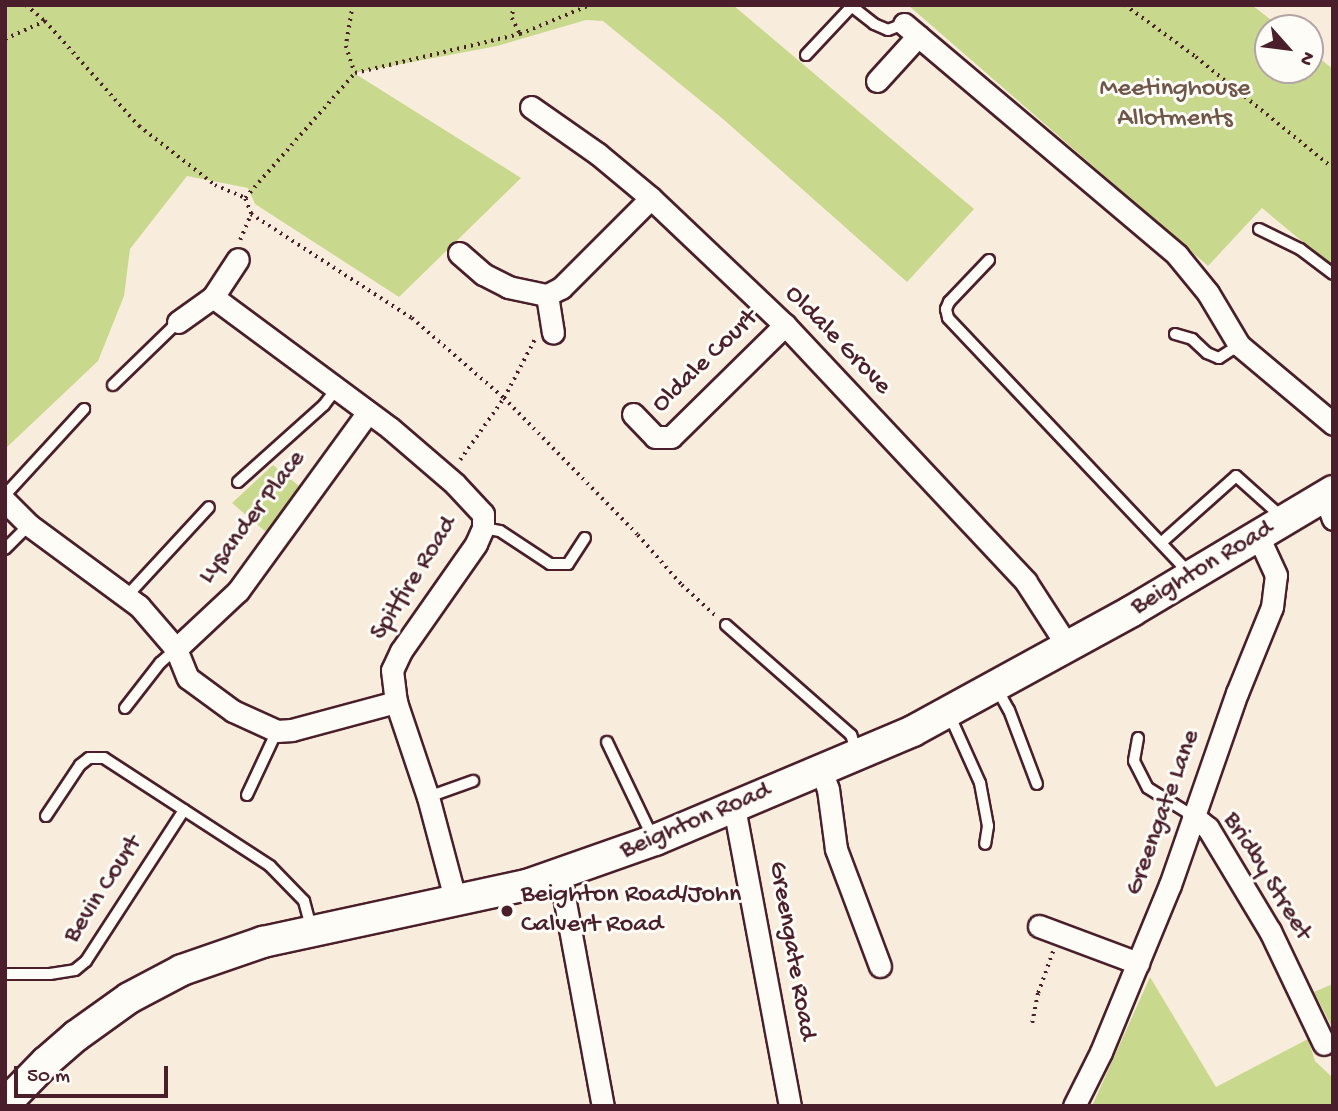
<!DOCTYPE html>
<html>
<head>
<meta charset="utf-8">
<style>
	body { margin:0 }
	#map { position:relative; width:1338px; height:1111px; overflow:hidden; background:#f8eddc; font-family:"Gochi Hand",sans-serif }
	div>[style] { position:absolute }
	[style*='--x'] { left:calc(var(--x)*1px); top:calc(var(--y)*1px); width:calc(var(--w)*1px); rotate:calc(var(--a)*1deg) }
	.green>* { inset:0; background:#c8d88d }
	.path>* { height:3.5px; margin-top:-1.75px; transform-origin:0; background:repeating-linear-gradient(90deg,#4a1f2b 0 2px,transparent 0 7px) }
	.roads { filter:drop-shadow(2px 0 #4a1f2b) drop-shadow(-2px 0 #4a1f2b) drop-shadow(0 2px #4a1f2b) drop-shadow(0 -2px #4a1f2b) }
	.lane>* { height:10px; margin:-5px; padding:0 5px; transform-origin:5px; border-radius:5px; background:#fdfcf7 }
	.street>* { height:21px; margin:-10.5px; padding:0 10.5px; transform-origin:10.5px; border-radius:10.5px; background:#fdfcf7 }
	.secondary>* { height:30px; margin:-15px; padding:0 15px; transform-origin:15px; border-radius:15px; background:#fdfcf7 }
	.dots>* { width:19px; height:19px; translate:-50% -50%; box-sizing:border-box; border:4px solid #fdfcf7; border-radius:50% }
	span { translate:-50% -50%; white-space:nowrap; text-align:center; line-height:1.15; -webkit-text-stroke:6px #fdfcf7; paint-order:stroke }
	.park-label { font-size:26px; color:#705648 }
	.street-label { font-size:26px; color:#4a1f2b }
	.poi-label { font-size:26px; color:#4a1f2b }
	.left { translate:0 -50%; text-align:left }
	.frame { position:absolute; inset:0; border:7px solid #4a1f2b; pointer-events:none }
	.north { position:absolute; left:1254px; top:14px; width:70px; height:70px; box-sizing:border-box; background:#fdfcf7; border:2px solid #b5a4a5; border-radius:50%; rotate:118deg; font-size:19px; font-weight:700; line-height:28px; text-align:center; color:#4a1f2b }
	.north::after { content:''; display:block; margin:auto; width:24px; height:32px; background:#4a1f2b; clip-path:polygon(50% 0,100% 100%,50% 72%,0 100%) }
	.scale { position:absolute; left:14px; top:1066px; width:154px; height:32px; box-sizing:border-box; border:4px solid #4a1f2b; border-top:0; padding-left:9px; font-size:21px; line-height:24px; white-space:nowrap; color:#4a1f2b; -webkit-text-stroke:5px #fdfcf7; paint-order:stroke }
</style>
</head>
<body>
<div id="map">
	<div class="green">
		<i style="clip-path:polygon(5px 5px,733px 5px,974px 209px,907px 282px,723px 119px,603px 21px,586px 20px,497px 46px,354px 73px,521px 178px,399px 297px,255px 204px,248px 188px,187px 176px,130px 249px,124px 296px,98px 361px,5px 449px)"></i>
		<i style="clip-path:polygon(908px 5px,1252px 5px,1281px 28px,1268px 28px,1268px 70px,1310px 70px,1310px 51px,1333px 69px,1333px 267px,1262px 208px,1208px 266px)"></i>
		<i style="clip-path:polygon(273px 465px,299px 486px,266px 532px,232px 503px)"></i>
		<i style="clip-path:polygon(1150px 977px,1216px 1087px,1308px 1039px,1315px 1061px,1333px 1078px,1333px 1106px,1092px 1106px)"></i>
		<i style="clip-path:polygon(1333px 984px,1333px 1029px,1314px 992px)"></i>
	</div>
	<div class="path">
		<i style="--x:26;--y:5;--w:25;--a:40"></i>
		<i style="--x:45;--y:21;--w:141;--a:48.2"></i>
		<i style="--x:139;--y:126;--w:96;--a:37.8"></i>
		<i style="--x:215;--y:185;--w:33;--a:23"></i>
		<i style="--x:353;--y:5;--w:42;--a:99.7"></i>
		<i style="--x:346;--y:46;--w:28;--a:72"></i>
		<i style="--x:514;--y:5;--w:13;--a:99"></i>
		<i style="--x:512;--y:18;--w:18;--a:63"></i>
		<i style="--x:1125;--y:5;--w:88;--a:36.2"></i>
		<i style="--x:1196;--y:57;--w:176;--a:39"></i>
		<i style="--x:5;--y:39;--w:44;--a:-24.2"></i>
		<i style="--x:251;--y:214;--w:192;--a:32.9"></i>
		<i style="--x:412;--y:318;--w:122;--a:41"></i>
		<i style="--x:504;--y:398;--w:67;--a:-62.3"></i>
		<i style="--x:240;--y:240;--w:28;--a:-67"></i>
		<i style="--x:251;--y:214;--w:17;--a:-111"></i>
		<i style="--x:245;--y:198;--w:167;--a:-48.7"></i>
		<i style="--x:355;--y:73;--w:170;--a:-13.3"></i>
		<i style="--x:520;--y:34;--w:76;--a:-22.5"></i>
		<i style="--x:460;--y:460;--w:76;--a:-54.6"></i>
		<i style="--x:504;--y:398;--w:192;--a:45.6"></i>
		<i style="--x:638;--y:535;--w:67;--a:48.7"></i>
		<i style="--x:682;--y:585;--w:47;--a:42.4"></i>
		<i style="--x:1032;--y:1023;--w:31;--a:-79"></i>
		<i style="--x:1038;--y:993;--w:45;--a:-70.3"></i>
	</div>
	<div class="roads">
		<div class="lane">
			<i style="--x:850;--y:5;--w:31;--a:38"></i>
			<i style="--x:874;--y:24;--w:15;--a:23"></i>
			<i style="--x:888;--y:30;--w:17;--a:-21"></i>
			<i style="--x:806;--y:55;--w:66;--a:-46.8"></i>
			<i style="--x:1259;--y:229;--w:46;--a:26"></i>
			<i style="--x:1300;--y:249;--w:41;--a:37.1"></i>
			<i style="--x:989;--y:260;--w:58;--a:133.6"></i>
			<i style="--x:949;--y:302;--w:8;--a:113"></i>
			<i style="--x:946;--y:309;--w:9;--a:77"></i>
			<i style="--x:948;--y:318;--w:352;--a:46.6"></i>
			<i style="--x:1175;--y:334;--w:18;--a:16"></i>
			<i style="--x:1192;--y:339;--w:21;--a:43"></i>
			<i style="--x:1207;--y:353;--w:13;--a:23"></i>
			<i style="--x:1219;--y:358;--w:24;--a:-33"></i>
			<i style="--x:113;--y:385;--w:91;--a:-44.1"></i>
			<i style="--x:238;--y:482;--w:115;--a:-41.8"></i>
			<i style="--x:324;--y:405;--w:21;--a:-53"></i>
			<i style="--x:5;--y:495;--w:117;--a:-47.4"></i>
			<i style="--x:483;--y:528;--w:17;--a:10"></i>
			<i style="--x:500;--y:531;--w:60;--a:33.4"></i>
			<i style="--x:550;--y:564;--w:18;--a:0"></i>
			<i style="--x:568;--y:564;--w:31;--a:-57"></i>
			<i style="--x:1162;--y:542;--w:99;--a:-41.7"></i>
			<i style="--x:1236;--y:476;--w:63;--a:41.8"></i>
			<i style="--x:5;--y:549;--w:34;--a:-45"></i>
			<i style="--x:126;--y:597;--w:122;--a:-47.3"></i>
			<i style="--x:726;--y:625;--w:167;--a:41.3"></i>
			<i style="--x:851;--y:735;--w:20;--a:70"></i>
			<i style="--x:996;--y:687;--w:26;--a:61"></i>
			<i style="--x:1009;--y:710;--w:79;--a:69.3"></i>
			<i style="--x:125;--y:708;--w:57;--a:-52.1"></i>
			<i style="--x:160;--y:663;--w:21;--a:-41"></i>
			<i style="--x:949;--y:714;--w:76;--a:65.8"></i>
			<i style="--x:980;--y:783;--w:44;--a:79.5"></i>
			<i style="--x:988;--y:826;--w:18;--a:99"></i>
			<i style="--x:1138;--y:738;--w:23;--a:100"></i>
			<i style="--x:1134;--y:761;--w:30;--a:63"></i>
			<i style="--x:1148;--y:788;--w:53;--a:31.9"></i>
			<i style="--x:607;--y:742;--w:106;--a:64.4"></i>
			<i style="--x:247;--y:795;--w:71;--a:-64.9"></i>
			<i style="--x:428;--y:797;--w:48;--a:-19.6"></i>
			<i style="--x:46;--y:816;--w:61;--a:-56.3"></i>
			<i style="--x:80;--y:765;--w:11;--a:-38"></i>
			<i style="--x:89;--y:758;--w:15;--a:0"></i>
			<i style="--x:104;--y:758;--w:198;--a:33"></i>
			<i style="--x:270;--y:866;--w:49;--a:45.8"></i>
			<i style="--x:304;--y:901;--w:30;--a:75"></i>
			<i style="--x:5;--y:974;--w:45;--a:0"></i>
			<i style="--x:50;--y:974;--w:25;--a:-9"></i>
			<i style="--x:75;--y:970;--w:14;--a:-39"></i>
			<i style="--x:86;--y:961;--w:180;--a:-57"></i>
		</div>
		<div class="street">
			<i style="--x:904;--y:24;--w:358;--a:40.2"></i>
			<i style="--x:1177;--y:255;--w:49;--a:50.8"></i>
			<i style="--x:1208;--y:293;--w:61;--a:59.2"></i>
			<i style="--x:1239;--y:345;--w:123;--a:40"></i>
			<i style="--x:877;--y:81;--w:61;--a:-47.7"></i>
			<i style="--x:531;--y:107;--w:82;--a:35"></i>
			<i style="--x:598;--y:154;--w:69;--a:39.7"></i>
			<i style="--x:651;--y:198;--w:185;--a:43.5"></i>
			<i style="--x:785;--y:325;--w:352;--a:46.8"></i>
			<i style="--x:1026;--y:582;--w:77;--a:57.1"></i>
			<i style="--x:459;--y:253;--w:32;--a:41"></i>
			<i style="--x:483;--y:274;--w:28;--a:27"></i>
			<i style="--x:508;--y:287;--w:40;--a:12"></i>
			<i style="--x:547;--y:295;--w:16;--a:-27"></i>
			<i style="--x:561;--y:288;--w:127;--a:-45"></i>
			<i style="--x:547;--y:295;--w:38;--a:81"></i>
			<i style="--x:213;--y:297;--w:220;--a:36.5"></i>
			<i style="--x:390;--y:428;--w:86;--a:40.7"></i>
			<i style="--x:455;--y:484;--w:41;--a:47"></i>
			<i style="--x:483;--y:514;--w:14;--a:90"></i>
			<i style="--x:483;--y:528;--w:17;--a:114"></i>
			<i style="--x:476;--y:544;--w:131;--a:125"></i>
			<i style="--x:401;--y:651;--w:21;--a:115"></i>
			<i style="--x:392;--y:670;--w:32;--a:83"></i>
			<i style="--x:396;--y:702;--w:100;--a:71.4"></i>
			<i style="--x:428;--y:797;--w:109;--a:75.1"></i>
			<i style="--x:178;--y:322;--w:43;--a:-35.5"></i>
			<i style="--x:213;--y:297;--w:45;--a:-56.7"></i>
			<i style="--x:633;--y:414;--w:32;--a:46"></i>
			<i style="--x:655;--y:437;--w:16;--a:0"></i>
			<i style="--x:671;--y:437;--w:160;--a:-44.5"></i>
			<i style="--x:1325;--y:496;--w:24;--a:71"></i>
			<i style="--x:5;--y:501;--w:34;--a:45"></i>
			<i style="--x:29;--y:525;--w:137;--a:36.4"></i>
			<i style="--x:139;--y:606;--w:57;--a:49.3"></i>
			<i style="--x:176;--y:649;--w:31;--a:68"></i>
			<i style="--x:188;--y:678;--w:56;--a:36.3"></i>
			<i style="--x:233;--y:711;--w:48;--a:24.4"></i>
			<i style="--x:277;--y:731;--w:15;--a:-4"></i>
			<i style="--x:292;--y:730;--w:108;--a:-15.1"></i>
			<i style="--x:176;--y:649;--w:85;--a:-43.1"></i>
			<i style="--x:238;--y:591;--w:221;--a:-54"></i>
			<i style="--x:821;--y:770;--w:20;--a:70"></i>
			<i style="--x:828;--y:789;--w:61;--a:82.4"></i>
			<i style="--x:836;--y:849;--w:125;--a:69.4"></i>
			<i style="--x:734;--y:807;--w:304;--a:79.4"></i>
			<i style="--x:1193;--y:816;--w:19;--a:39"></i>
			<i style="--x:1208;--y:828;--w:120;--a:59"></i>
			<i style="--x:1270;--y:931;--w:125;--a:64.5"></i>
			<i style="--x:560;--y:875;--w:235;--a:79.5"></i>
			<i style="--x:1039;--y:926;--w:106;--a:20.5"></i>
			<i style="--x:1074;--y:1106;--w:60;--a:-63.4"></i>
			<i style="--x:1101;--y:1052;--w:181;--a:-67.6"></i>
			<i style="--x:1170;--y:885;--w:203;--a:-70.8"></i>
			<i style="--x:1237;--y:693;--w:93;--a:-67.9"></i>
			<i style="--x:1272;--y:607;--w:32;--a:-83"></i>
			<i style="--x:1276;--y:575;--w:43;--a:-114.8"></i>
		</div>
		<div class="secondary">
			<i style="--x:5;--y:1104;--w:59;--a:-45.7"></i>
			<i style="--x:46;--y:1062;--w:40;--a:-41"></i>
			<i style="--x:76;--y:1036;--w:65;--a:-35.6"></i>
			<i style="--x:129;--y:998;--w:60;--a:-27.8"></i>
			<i style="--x:182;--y:970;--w:86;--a:-19.1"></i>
			<i style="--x:263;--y:942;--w:270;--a:-12.2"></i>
			<i style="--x:527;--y:885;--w:136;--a:-19.4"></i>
			<i style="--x:655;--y:840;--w:280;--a:-22.9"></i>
			<i style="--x:913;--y:731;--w:250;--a:-28.7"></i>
			<i style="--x:1132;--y:611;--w:234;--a:-30.8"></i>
		</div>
	</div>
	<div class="dots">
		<i style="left:507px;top:911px;background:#4a1f2b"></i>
	</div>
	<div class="park-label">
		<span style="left:1175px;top:105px">Meetinghouse<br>Allotments</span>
	</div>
	<div class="street-label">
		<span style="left:837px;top:341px;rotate:46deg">Oldale Grove</span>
		<span style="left:706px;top:362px;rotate:-44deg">Oldale Court</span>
		<span style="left:253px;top:518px;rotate:-53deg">Lysander Place</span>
		<span style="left:1203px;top:569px;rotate:-31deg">Beighton Road</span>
		<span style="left:415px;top:579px;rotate:-58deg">Spitfire Road</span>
		<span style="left:1164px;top:813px;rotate:-70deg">Greengate Lane</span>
		<span style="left:696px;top:822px;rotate:-23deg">Beighton Road</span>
		<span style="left:1266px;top:877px;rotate:58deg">Bridby Street</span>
		<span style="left:104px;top:890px;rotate:-57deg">Bevin Court</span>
		<span style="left:791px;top:951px;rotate:80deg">Greengate Road</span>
	</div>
	<div class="poi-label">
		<span class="left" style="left:521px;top:911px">Beighton Road/John<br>Calvert Road</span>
	</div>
	<div class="frame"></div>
	<div class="north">N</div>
	<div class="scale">50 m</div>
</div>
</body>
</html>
